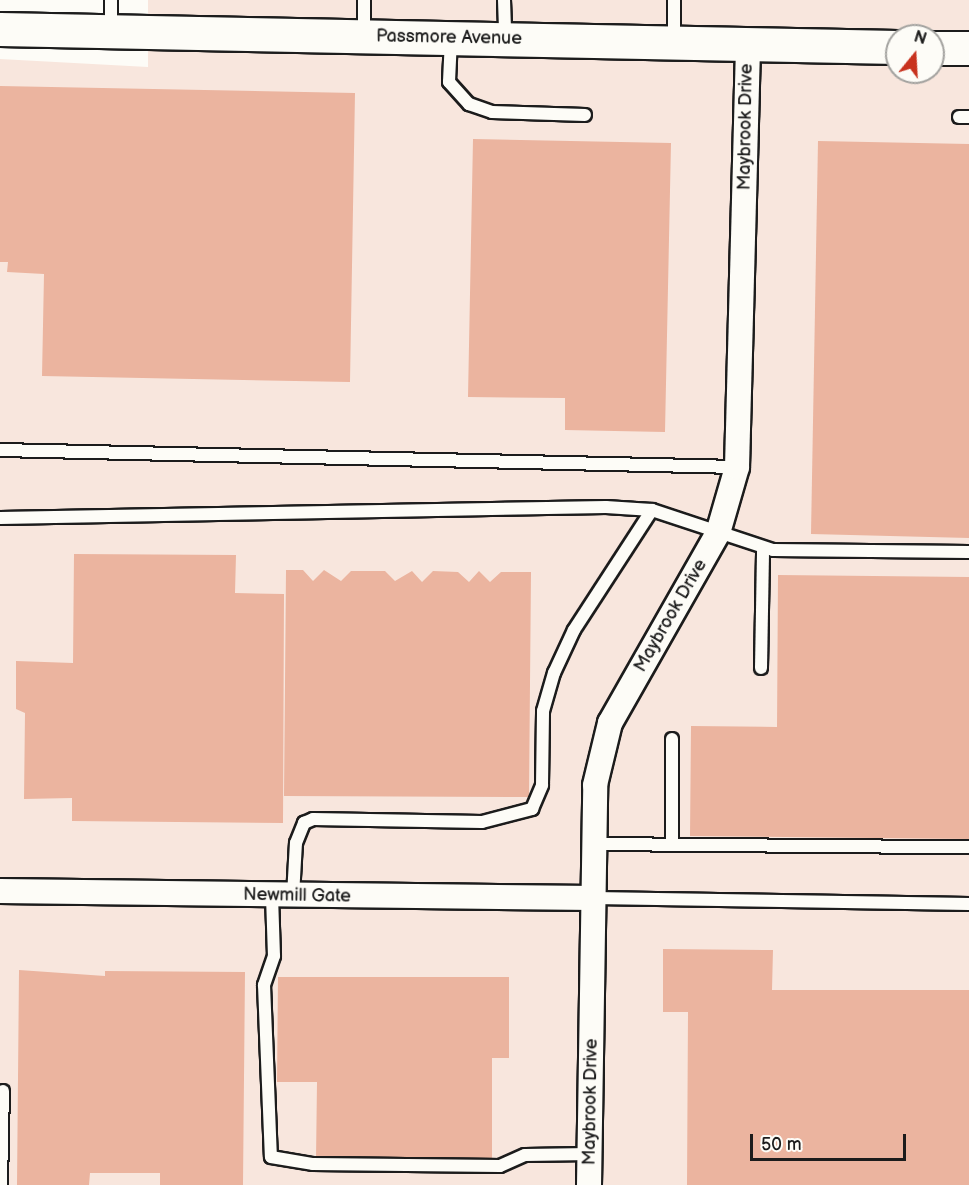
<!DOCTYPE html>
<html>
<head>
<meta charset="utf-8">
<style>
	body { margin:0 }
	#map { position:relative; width:969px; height:1185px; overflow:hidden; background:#fdfcf7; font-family:"Balsamiq Sans",sans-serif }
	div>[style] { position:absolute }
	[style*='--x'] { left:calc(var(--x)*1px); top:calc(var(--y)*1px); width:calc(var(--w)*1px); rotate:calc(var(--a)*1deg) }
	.built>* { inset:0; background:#f8e6dd }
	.building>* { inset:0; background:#ebb49f }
	.roads { filter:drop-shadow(2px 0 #1c1c1c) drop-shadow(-2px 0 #1c1c1c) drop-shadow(0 2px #1c1c1c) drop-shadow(0 -2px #1c1c1c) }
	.lane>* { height:12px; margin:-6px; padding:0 6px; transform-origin:6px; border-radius:6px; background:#fdfcf7 }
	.street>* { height:24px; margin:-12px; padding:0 12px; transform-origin:12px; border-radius:12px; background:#fdfcf7 }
	.secondary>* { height:33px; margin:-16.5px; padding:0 16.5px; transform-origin:16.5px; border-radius:16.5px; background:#fdfcf7 }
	span { translate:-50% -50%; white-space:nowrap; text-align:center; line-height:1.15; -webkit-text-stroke:4.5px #fdfcf7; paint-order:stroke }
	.street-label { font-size:18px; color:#1c1c1c }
	.north { position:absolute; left:885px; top:24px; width:60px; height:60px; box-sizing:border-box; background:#fdfcf7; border:2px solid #a3a29f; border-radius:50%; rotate:18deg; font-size:16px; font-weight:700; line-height:24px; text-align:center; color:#1c1c1c }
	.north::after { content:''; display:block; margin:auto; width:21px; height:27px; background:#c8321e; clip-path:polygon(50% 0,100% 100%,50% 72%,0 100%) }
	.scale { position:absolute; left:750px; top:1134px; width:156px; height:27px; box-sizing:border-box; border:3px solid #1c1c1c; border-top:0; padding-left:8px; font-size:18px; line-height:21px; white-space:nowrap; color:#1c1c1c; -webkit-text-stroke:4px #fdfcf7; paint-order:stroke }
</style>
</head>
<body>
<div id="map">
	<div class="built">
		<i style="clip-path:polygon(evenodd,148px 0,969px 0,969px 1185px,0 1185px,0 59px,148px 67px,148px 0,897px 36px,933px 36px,933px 72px,897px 72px,897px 36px)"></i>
	</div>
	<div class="building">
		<i style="clip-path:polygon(0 86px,355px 93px,350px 382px,42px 376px,44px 274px,7px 272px,8px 262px,0 262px)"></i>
		<i style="clip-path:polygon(473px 139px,671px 143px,665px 432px,565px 430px,565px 398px,468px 397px)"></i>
		<i style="clip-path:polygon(818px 141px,969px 144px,969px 538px,811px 534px)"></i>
		<i style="clip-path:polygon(74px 554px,236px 555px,235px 593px,284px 594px,283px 823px,72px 821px,72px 798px,24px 799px,25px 713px,16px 709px,16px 661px,73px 663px)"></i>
		<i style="clip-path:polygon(286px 570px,303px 570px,313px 581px,324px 570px,341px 581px,351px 571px,385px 571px,395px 581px,412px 571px,422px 582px,433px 571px,458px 572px,469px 582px,479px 571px,490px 582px,501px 572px,531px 572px,529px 797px,284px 796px)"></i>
		<i style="clip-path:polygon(778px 575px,969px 577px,969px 839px,690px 836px,691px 726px,777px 727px)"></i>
		<i style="clip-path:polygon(663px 949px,773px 950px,772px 990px,969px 990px,969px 1185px,687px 1185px,688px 1012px,663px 1012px)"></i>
		<i style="clip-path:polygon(19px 970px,105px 976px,105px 971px,245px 972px,243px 1185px,160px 1185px,160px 1173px,90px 1173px,89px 1185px,17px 1185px)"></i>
		<i style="clip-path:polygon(278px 977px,509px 977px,509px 1058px,492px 1058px,492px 1160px,316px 1159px,317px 1082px,277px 1082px)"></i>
	</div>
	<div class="roads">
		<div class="lane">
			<i style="--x:364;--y:0;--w:35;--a:90"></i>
			<i style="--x:504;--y:0;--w:38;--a:88"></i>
			<i style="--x:111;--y:29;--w:29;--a:-90"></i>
			<i style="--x:451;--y:39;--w:43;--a:92.7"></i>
			<i style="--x:449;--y:82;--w:30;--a:48"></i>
			<i style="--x:469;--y:104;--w:24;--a:19"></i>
			<i style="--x:492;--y:112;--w:93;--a:1.8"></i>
			<i style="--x:674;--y:41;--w:41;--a:-90"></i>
			<i style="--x:959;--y:117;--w:10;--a:0"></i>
			<i style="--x:0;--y:450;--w:737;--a:1.32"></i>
			<i style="--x:0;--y:518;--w:606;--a:-1.04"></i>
			<i style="--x:606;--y:507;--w:46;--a:3.7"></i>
			<i style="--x:652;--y:510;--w:127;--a:18.3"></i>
			<i style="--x:773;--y:550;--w:196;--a:0.6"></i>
			<i style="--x:761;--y:668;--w:120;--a:-89"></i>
			<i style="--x:672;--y:739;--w:105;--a:90"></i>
			<i style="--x:594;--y:844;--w:375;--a:0.5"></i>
			<i style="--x:272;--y:896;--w:60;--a:88.1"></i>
			<i style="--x:274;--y:956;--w:31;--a:109"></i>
			<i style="--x:264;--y:985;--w:172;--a:87.7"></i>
			<i style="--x:271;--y:1157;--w:43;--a:9.5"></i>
			<i style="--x:313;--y:1164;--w:187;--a:0.6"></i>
			<i style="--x:500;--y:1166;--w:27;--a:-24"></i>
			<i style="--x:525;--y:1155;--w:65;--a:-0.9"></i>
			<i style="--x:293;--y:896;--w:53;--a:-86.8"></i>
			<i style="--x:296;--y:843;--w:22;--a:-68"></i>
			<i style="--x:304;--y:823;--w:10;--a:-24"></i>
			<i style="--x:313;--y:819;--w:169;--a:1"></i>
			<i style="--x:482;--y:822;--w:52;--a:-14.6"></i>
			<i style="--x:532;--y:809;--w:26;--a:-67"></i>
			<i style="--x:542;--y:785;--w:74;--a:-89.2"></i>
			<i style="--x:543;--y:711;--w:40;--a:-74"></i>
			<i style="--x:554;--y:673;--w:47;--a:-65.1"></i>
			<i style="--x:574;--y:630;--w:143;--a:-57"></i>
			<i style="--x:594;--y:898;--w:375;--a:0.9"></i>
			<i style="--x:1;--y:1185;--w:94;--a:-88.8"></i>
		</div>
		<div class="street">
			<i style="--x:0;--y:891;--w:594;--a:0.68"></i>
			<i style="--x:589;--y:1185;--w:400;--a:-89.1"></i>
			<i style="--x:595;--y:785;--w:64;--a:-76.4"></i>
			<i style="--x:610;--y:723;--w:219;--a:-60.4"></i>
			<i style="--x:718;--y:533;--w:69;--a:-73.9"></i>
			<i style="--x:737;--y:467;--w:423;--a:-88.5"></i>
		</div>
		<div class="secondary">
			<i style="--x:0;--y:29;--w:897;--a:1.15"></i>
			<i style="--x:933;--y:48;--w:36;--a:0"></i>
		</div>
	</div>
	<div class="street-label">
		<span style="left:449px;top:38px;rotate:1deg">Passmore Avenue</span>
		<span style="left:746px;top:127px;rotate:-89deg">Maybrook Drive</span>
		<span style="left:671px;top:616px;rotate:-60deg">Maybrook Drive</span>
		<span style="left:297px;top:896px;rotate:1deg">Newmill Gate</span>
		<span style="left:591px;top:1102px;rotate:-89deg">Maybrook Drive</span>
	</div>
	<div class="north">N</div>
	<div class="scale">50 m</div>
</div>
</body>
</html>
